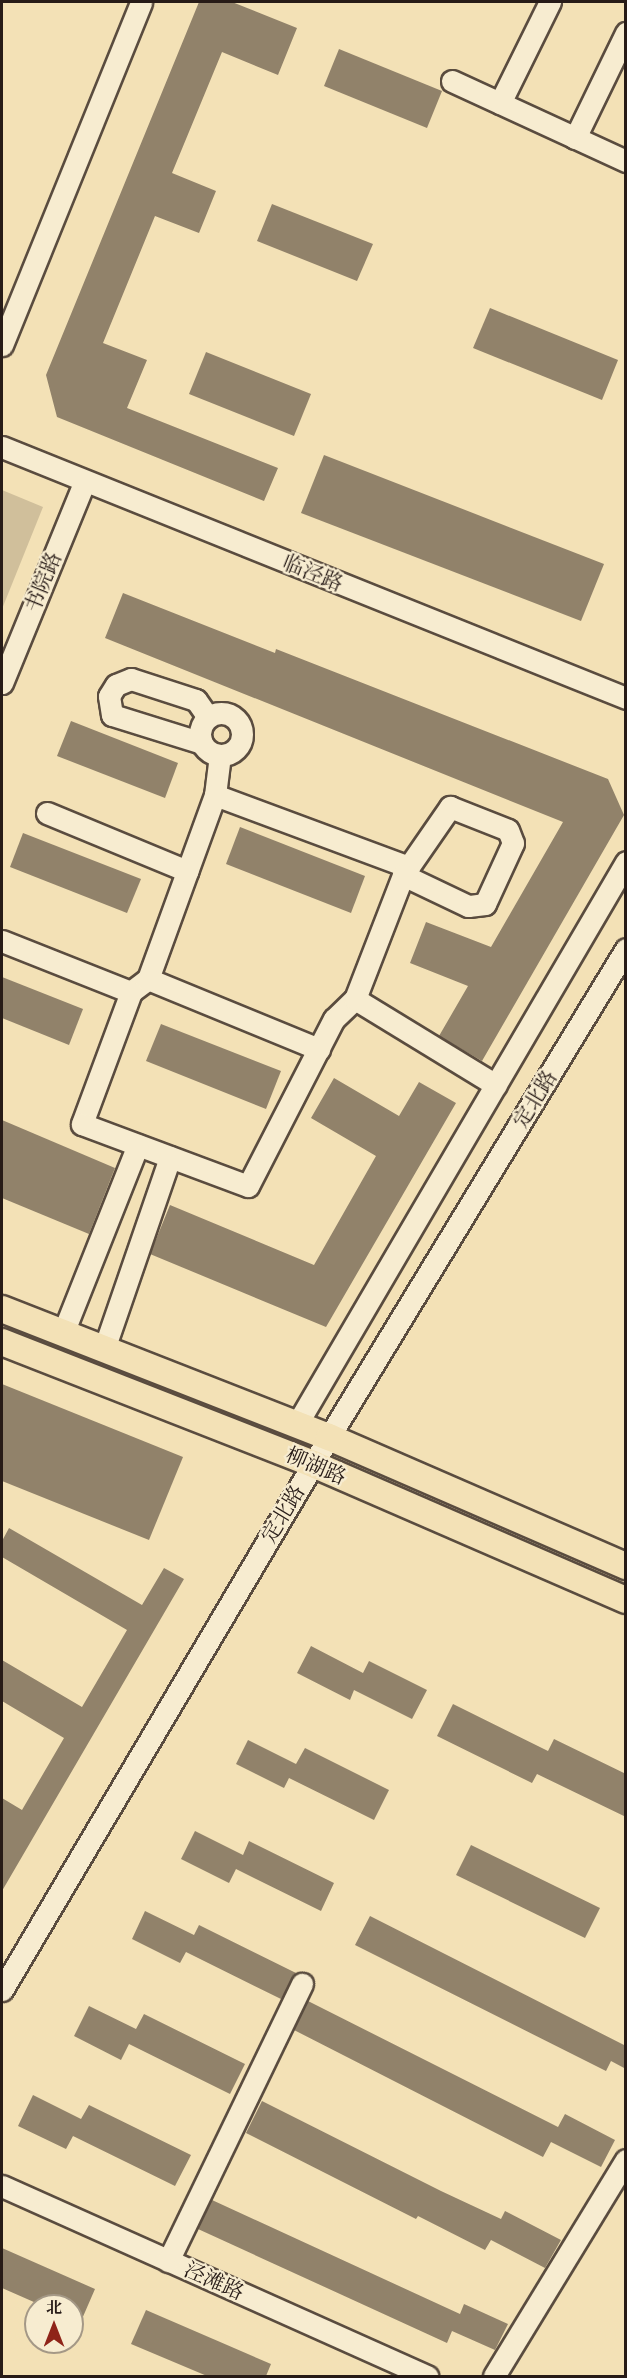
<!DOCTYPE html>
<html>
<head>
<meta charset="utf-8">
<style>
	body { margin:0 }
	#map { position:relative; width:627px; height:2378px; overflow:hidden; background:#f3e1b6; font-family:"IM FELL Great Primer","Noto Serif SC",serif }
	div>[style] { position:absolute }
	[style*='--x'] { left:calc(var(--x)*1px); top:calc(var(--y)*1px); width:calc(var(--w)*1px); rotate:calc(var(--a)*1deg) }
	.green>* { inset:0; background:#d0bf9b }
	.building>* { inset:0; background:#91826a }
	.roads { filter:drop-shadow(2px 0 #5a4c3f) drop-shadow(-2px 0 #5a4c3f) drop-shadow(0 2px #5a4c3f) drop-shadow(0 -2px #5a4c3f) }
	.minor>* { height:21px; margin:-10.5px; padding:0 10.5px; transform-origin:10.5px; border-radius:10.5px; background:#f7ecd0 }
	.minor>.ring { margin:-10.5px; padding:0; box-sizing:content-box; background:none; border:21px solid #f7ecd0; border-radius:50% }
	.major>* { height:26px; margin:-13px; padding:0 13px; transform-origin:13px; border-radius:13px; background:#f3e1b6 }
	span { translate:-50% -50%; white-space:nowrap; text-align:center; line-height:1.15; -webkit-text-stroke:4.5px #f7ecd0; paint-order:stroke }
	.street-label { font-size:21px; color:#271b17 }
	.frame { position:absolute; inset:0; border:3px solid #271b17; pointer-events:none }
	.north { position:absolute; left:24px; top:2294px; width:60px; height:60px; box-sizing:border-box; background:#f7ecd0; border:2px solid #a49886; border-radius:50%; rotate:0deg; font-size:16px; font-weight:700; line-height:24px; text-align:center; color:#271b17 }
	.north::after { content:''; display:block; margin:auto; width:21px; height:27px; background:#8f2418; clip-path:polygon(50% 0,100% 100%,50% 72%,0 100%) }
</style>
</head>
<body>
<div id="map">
	<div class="green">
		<i style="clip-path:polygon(2px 490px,43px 507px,2px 609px)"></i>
	</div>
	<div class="building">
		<i style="clip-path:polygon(199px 2px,232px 2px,297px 28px,278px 75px,222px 52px,172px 173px,216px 191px,199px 233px,155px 216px,103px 343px,147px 360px,127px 408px,278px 468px,264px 501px,57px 417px,46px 375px)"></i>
		<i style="clip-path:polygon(339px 49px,442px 91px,427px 128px,324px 86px)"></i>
		<i style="clip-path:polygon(272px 204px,373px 244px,357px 281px,257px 241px)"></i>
		<i style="clip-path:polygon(490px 308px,618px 360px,602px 400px,473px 348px)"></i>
		<i style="clip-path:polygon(206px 352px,311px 394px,294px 436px,189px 394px)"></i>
		<i style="clip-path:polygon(324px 455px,604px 564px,581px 621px,301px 513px)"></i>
		<i style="clip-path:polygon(123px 593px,275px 653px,276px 649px,608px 779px,624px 815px,482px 1061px,439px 1036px,468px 986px,410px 963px,426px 922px,491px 947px,563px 822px,105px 638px)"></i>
		<i style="clip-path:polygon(71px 721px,178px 763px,165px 798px,57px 756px)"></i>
		<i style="clip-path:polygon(240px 827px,365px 876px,351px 913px,226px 864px)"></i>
		<i style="clip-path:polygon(23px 833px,141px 879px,127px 913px,10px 867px)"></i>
		<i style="clip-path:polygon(2px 977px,83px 1009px,69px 1045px,2px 1018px)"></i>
		<i style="clip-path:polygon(161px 1024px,281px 1071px,266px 1109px,146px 1061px)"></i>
		<i style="clip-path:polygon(334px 1078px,399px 1116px,419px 1082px,456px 1103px,326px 1327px,150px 1254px,170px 1205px,314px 1265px,376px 1156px,311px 1118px)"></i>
		<i style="clip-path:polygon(2px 1120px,115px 1168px,89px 1234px,2px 1198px)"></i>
		<i style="clip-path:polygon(2px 1384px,183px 1457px,149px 1540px,2px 1481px)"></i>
		<i style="clip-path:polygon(9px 1528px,142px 1605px,164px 1568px,184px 1579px,2px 1891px,2px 1798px,22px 1810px,64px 1738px,2px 1701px,2px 1660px,82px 1707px,127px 1630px,2px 1557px,2px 1541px)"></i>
		<i style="clip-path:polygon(311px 1646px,363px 1673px,369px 1661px,427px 1690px,412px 1719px,354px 1690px,350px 1700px,297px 1673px)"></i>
		<i style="clip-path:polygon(453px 1704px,548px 1751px,554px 1739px,626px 1774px,626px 1817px,537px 1774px,532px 1783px,437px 1736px)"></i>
		<i style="clip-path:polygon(248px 1740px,296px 1764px,305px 1748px,389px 1790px,374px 1820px,289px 1778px,284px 1788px,236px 1764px)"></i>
		<i style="clip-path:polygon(195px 1831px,243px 1855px,249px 1841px,334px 1883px,321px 1911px,236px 1869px,229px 1883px,181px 1859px)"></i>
		<i style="clip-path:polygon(471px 1845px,600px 1908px,585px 1938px,456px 1875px)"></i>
		<i style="clip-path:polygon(145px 1911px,194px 1935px,199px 1925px,296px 1973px,281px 1999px,186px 1952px,180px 1963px,132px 1939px)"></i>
		<i style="clip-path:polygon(370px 1916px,626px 2046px,626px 2069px,611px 2061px,606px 2071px,355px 1945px)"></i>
		<i style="clip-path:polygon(308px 2001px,558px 2127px,565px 2114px,615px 2140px,601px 2167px,551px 2142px,543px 2157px,294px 2030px)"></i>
		<i style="clip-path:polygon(89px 2006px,136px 2029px,144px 2014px,245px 2064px,230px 2094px,129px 2044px,121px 2060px,74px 2036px)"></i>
		<i style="clip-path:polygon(33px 2095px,81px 2119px,89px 2105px,191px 2155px,175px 2186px,73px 2136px,66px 2149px,18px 2126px)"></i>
		<i style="clip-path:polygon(262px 2101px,441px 2191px,501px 2219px,505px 2211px,561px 2240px,545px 2268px,491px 2240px,485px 2250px,418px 2216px,416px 2219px,246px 2133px)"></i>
		<i style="clip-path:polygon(212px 2200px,460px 2314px,464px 2304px,508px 2324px,495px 2350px,452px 2331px,447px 2343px,198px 2229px)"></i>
		<i style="clip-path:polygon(2px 2248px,95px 2289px,72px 2342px,72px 2306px,43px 2306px,2px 2288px)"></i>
		<i style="clip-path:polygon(146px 2310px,271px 2364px,266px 2376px,207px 2376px,131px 2344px)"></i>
	</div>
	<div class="roads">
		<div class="minor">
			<i style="--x:452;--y:81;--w:192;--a:24.7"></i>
			<i style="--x:500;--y:103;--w:113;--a:-63.7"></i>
			<i style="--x:575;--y:138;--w:117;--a:-64.1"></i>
			<i style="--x:2;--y:345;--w:370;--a:-67.9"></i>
			<i style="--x:2;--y:447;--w:673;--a:21.91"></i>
			<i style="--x:2;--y:683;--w:218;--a:-67.7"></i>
			<i class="ring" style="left:200px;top:713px;width:21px;height:21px"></i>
			<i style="--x:202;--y:743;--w:94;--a:-162.7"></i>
			<i style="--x:112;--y:715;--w:19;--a:-99"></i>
			<i style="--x:109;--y:696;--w:13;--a:-58"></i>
			<i style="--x:116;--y:685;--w:16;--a:-22"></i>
			<i style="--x:131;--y:679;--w:68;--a:17.9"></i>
			<i style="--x:196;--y:700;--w:21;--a:55"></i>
			<i style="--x:220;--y:755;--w:40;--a:97.1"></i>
			<i style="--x:215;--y:795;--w:196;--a:110"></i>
			<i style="--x:148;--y:979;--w:21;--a:143"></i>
			<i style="--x:131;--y:992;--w:141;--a:110.4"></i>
			<i style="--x:82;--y:1124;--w:177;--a:20.5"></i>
			<i style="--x:248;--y:1186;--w:188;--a:-62.8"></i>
			<i style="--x:334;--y:1019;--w:29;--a:-44"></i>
			<i style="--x:355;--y:999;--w:165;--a:31.4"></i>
			<i style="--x:215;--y:795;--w:207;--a:20.4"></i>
			<i style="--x:47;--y:813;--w:152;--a:22.5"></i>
			<i style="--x:2;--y:941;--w:139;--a:21.6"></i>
			<i style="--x:148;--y:979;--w:185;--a:22.3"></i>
			<i style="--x:355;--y:999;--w:133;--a:-68.8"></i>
			<i style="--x:403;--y:875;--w:83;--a:-55.3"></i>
			<i style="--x:450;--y:807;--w:62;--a:21.6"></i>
			<i style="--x:508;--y:830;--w:14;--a:69"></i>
			<i style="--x:513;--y:843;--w:67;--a:114.7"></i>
			<i style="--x:485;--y:904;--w:17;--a:173"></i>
			<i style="--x:468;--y:906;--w:72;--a:-154.5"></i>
			<i style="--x:63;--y:1333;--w:202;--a:-68.3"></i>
			<i style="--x:104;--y:1349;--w:203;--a:-71"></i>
			<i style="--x:297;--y:1424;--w:651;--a:-59.65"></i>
			<i style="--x:2;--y:1990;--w:642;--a:-59.4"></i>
			<i style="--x:329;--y:1437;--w:571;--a:-58.68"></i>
			<i style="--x:2;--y:2186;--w:466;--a:24.1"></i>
			<i style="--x:168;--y:2261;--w:308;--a:-64.2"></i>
			<i style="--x:494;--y:2376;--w:253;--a:-58.6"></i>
		</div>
		<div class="major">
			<i style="--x:2;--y:1309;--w:351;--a:21.4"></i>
			<i style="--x:329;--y:1437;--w:324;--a:23.5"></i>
			<i style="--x:2;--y:1342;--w:334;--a:21.4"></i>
			<i style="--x:313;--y:1464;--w:341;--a:23.5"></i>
		</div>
	</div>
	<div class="street-label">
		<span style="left:313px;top:573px;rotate:22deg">临泾路</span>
		<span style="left:43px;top:582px;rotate:-68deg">书院路</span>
		<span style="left:535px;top:1099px;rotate:-59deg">定北路</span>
		<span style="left:316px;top:1466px;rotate:23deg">柳湖路</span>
		<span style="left:283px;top:1514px;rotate:-59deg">定北路</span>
		<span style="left:214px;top:2281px;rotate:24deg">泾滩路</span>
	</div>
	<div class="frame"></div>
	<div class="north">北</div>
</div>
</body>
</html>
